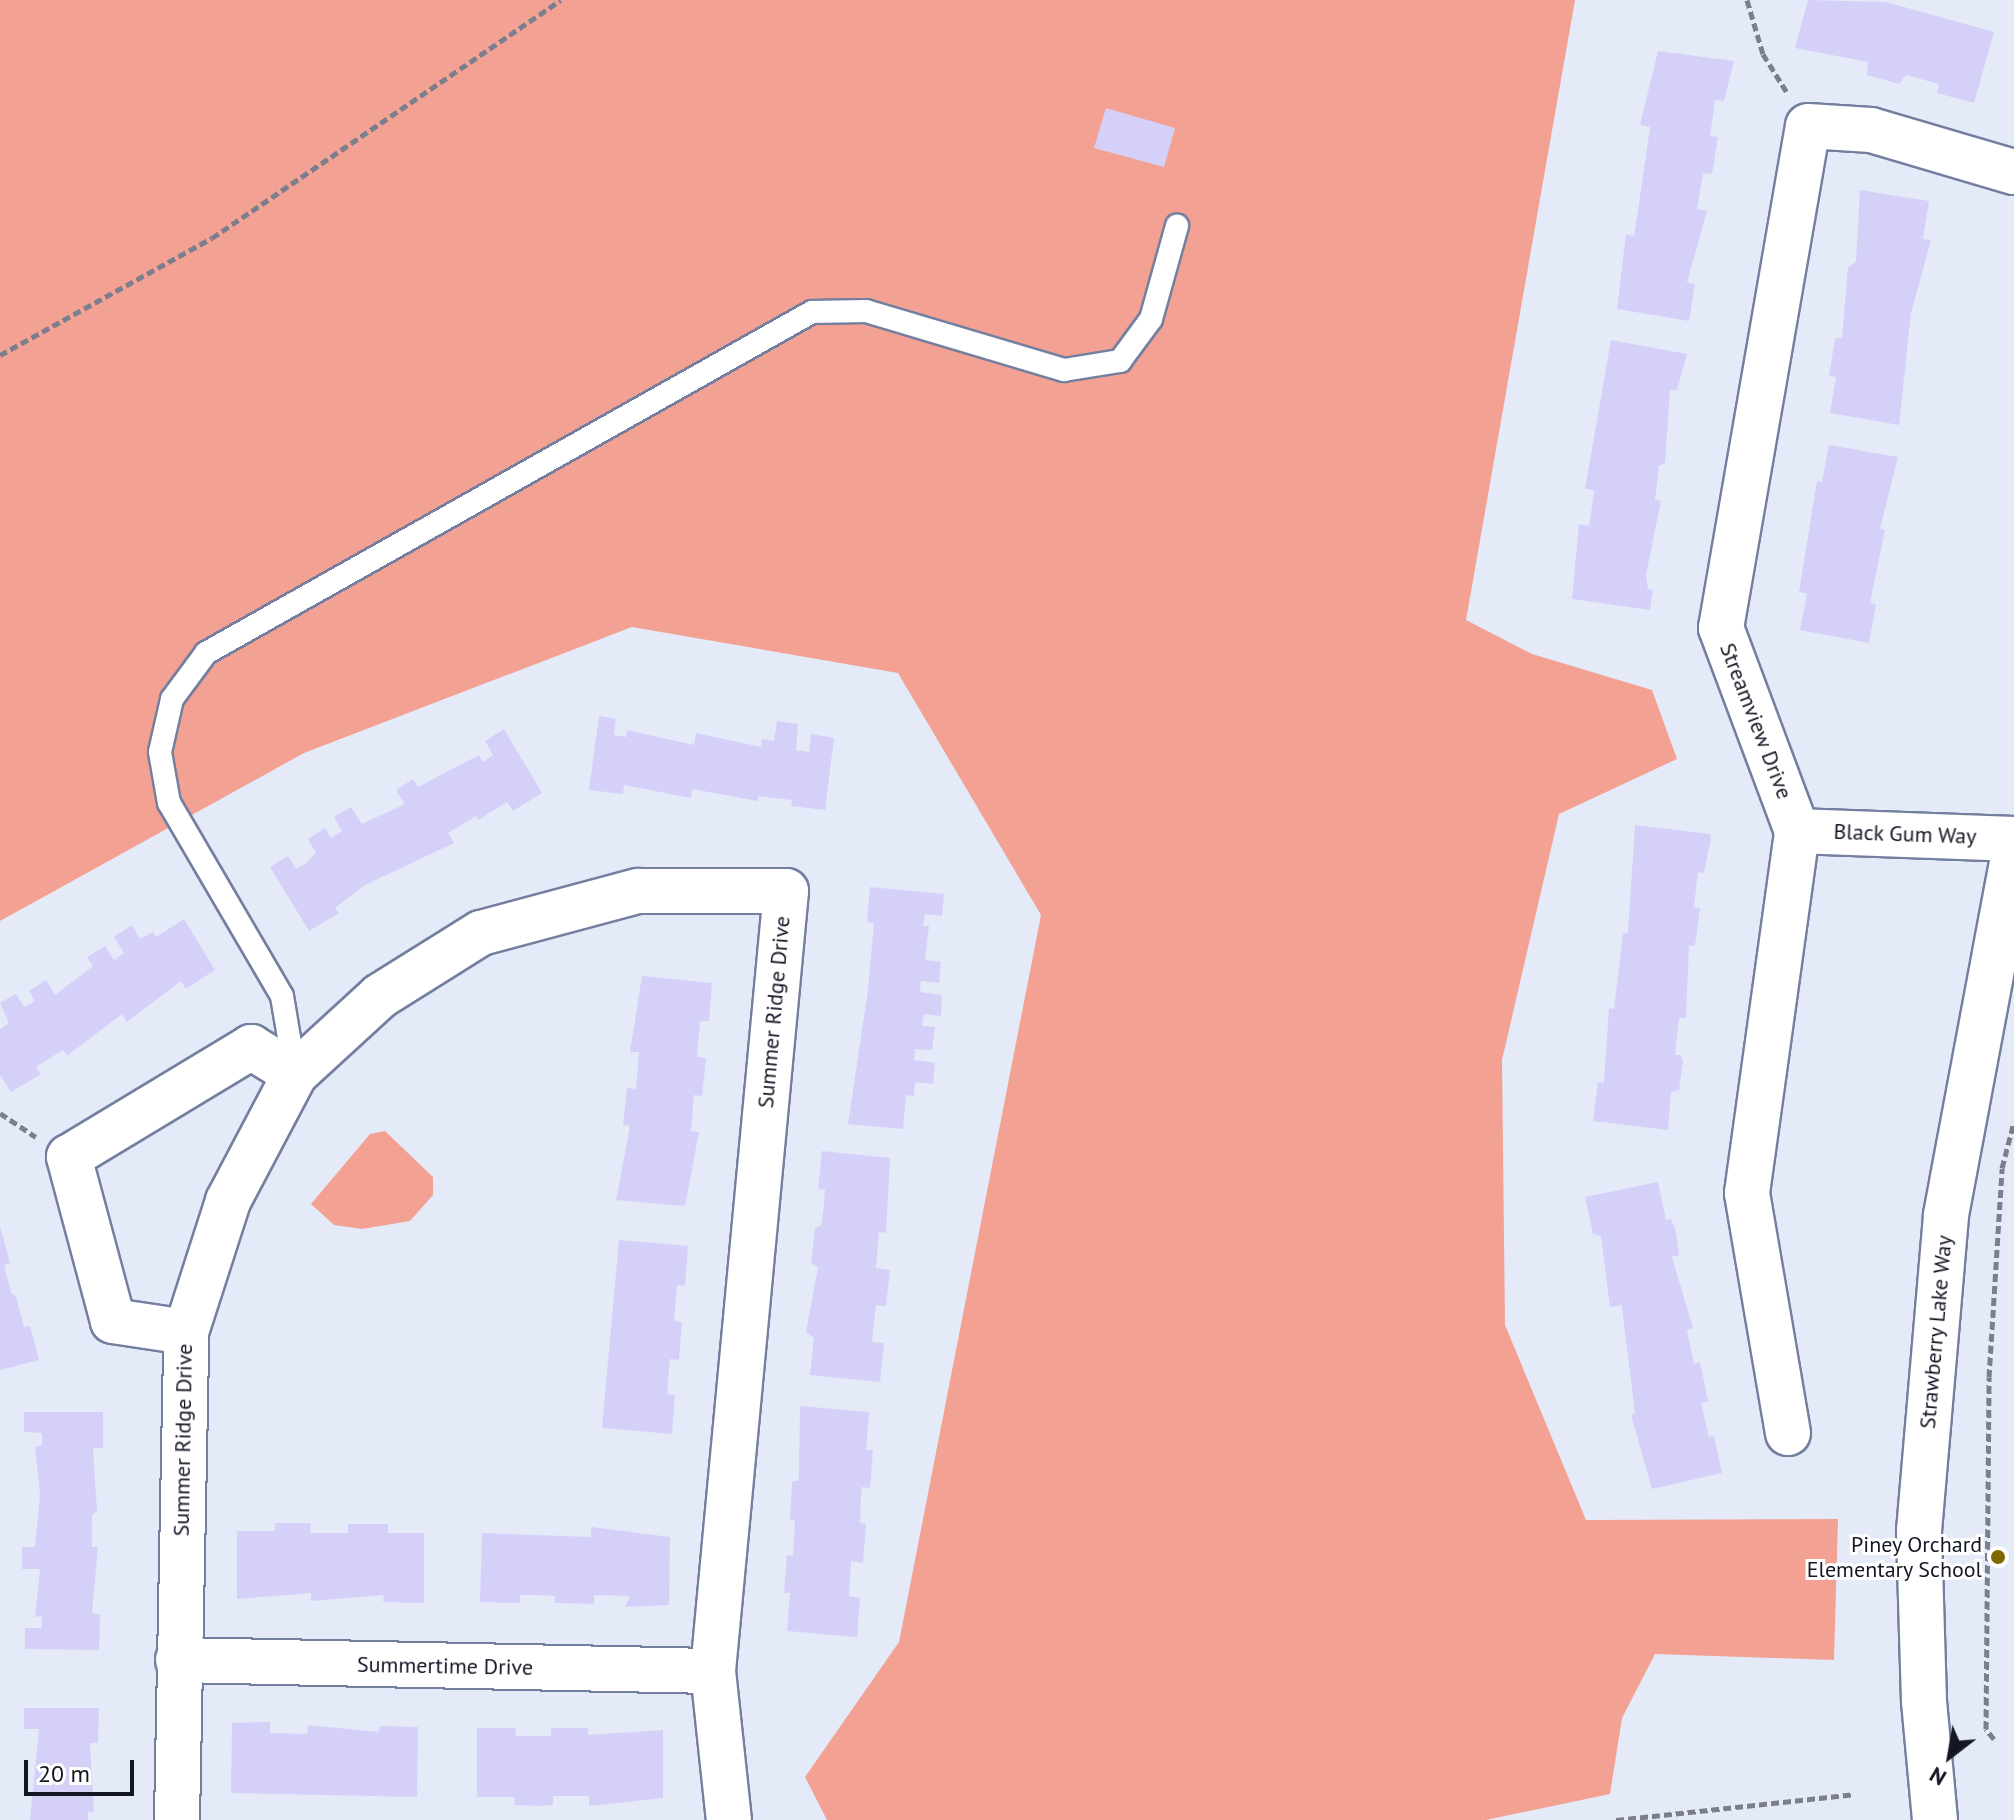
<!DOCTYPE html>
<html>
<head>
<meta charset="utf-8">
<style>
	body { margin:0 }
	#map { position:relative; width:2014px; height:1820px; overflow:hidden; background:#e5eaf9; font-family:"PT Sans",sans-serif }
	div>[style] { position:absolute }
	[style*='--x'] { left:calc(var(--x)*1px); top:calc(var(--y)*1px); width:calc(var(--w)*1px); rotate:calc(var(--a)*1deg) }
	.green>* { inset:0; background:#f2a192 }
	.building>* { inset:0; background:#d5d0f8 }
	.path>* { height:5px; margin-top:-2.5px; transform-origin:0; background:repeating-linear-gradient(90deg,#7b7f8d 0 8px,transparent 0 12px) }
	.roads { filter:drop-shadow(2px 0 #747fa0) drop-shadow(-2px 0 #747fa0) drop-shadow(0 2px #747fa0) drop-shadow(0 -2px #747fa0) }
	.service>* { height:22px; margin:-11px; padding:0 11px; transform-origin:11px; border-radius:11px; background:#fff }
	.minor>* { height:44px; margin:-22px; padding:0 22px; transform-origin:22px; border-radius:22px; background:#fff }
	.tertiary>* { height:44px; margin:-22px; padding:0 22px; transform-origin:22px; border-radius:22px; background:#fff }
	.dots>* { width:22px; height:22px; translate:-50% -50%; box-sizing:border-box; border:4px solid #fff; border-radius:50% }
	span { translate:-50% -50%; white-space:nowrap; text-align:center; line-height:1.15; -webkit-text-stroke:6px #fff; paint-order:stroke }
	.street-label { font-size:22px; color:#131724 }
	.poi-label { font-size:22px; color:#131724 }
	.right { translate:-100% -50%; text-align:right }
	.north { position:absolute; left:1910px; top:1716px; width:80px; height:80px; -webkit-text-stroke:6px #fff; paint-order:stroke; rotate:211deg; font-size:22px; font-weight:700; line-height:32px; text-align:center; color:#131724 }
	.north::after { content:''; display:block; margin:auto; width:28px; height:36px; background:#131724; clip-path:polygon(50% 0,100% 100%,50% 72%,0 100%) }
	.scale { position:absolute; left:24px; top:1760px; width:110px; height:36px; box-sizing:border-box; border:4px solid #131724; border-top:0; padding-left:10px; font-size:24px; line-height:28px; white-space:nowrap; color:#131724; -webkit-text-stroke:6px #fff; paint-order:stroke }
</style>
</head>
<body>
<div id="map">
	<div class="green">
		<i style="clip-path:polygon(0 0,1575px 0,1466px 620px,1532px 654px,1652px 690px,1677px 759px,1559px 814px,1502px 1060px,1505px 1325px,1586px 1520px,1838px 1519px,1834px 1660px,1655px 1654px,1622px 1718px,1610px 1794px,1486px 1820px,827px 1820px,805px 1777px,899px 1642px,1041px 915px,898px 673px,632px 627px,304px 753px,0 921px)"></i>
		<i style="clip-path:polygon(385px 1131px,433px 1177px,433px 1195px,410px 1221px,362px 1229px,334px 1225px,311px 1204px,370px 1134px)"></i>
	</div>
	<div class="building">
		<i style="clip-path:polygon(1808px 0,1886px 2px,1994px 32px,1974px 103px,1937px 93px,1939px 84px,1906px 75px,1899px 84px,1867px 75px,1868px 62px,1795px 48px)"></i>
		<i style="clip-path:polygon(1658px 51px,1734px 61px,1724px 101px,1715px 100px,1710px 136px,1718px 137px,1712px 174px,1703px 173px,1697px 209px,1707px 211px,1687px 282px,1695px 284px,1689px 321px,1617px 309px,1626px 234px,1634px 236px,1636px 224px,1650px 127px,1640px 125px)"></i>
		<i style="clip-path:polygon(1106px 108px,1175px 128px,1164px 167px,1094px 148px)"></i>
		<i style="clip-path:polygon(1860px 190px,1929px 201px,1923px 239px,1931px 240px,1911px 313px,1899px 425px,1830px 413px,1836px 377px,1829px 376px,1835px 338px,1842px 338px,1848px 267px,1856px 262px)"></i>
		<i style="clip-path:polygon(1611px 340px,1687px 354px,1677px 390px,1670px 390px,1665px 463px,1659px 466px,1655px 500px,1661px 501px,1646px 574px,1648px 589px,1653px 590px,1650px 610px,1572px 599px,1579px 524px,1589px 526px,1590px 521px,1594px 490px,1585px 489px)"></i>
		<i style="clip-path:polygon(1829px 445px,1898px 457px,1880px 529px,1885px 530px,1870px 603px,1876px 604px,1869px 643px,1800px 630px,1807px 594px,1799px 592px,1817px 481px,1822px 482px)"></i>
		<i style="clip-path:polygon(599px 716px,616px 719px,614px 735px,626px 737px,627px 730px,694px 745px,696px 733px,761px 747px,762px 739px,774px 741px,777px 721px,798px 724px,796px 750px,809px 752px,811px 734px,834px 738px,825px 810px,791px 806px,792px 800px,758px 796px,758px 801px,692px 789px,691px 798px,624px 785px,623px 794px,589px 790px)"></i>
		<i style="clip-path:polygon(504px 729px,542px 793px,513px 811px,507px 802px,478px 820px,476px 816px,448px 833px,454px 843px,365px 885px,335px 908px,339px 913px,309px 931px,270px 867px,288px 856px,296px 869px,306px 863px,316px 853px,308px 839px,325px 828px,331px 838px,342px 831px,334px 817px,351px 807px,362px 824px,405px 804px,396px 790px,413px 779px,418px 787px,479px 755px,483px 762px,493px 755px,485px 741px)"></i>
		<i style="clip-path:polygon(1635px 825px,1710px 834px,1711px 838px,1704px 873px,1698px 872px,1694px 907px,1700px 908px,1695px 946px,1689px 945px,1686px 1018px,1679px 1018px,1675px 1055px,1681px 1055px,1683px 1062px,1679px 1090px,1671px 1092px,1668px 1130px,1593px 1121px,1598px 1082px,1604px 1083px,1609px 1008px,1614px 1009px,1623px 934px,1628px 932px)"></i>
		<i style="clip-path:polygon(870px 887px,944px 894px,942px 916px,925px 914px,923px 926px,929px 926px,925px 960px,941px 962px,939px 983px,921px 981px,920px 992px,942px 995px,941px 1016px,924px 1014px,922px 1026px,935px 1027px,932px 1050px,915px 1049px,914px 1060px,935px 1063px,933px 1084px,915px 1082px,914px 1096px,906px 1095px,903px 1129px,848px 1124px,868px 990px,874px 923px,867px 922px)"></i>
		<i style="clip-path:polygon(184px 919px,215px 970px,186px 989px,181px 981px,127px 1022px,122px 1014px,67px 1056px,63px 1050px,36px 1067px,41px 1074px,11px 1092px,0 1075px,0 1029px,9px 1023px,0 1003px,16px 994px,24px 1007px,35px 1001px,29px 991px,46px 980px,55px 995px,93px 966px,87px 957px,105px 946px,114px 960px,124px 953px,114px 937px,132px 925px,140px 939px,153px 932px,156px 937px)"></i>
		<i style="clip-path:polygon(642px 976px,712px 983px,709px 1021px,700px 1021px,697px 1057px,706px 1058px,704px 1078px,702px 1096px,694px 1095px,691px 1131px,699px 1132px,685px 1206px,616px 1200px,630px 1126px,623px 1125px,627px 1088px,636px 1089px,639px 1052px,630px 1052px)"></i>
		<i style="clip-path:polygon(822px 1151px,890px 1158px,886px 1233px,879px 1232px,876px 1268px,890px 1270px,886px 1306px,876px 1305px,872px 1342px,884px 1343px,880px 1382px,810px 1375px,814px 1338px,806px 1332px,818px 1267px,811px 1263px,815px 1228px,821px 1226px,824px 1205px,825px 1190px,818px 1189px)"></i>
		<i style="clip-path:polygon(1658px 1182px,1666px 1220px,1671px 1219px,1676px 1232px,1679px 1255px,1672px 1257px,1693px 1328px,1687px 1330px,1694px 1364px,1700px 1362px,1708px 1401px,1701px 1403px,1709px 1437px,1714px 1436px,1722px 1473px,1652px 1489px,1631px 1415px,1635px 1413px,1622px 1309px,1621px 1305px,1610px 1307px,1601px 1236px,1593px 1234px,1585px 1197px)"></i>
		<i style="clip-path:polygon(0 1226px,10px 1263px,4px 1265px,11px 1293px,16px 1296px,24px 1327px,30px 1326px,39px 1360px,0 1370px)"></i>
		<i style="clip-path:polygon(619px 1240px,688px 1246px,685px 1286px,677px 1285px,674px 1321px,682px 1322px,679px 1360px,670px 1359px,668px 1379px,667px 1394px,675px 1395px,672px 1434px,602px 1428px)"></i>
		<i style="clip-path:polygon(800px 1406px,869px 1412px,866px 1450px,873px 1450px,870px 1488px,862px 1487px,861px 1495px,860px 1523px,866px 1524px,863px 1563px,851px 1561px,849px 1596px,860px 1598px,857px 1637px,787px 1631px,790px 1593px,784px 1593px,785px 1580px,787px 1555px,793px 1556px,795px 1520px,790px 1519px,792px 1481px,798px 1481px,799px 1474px)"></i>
		<i style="clip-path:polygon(24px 1412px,103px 1412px,103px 1448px,93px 1448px,97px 1511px,92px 1515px,92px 1547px,98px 1547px,92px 1612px,100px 1615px,99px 1650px,25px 1649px,25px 1628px,42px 1628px,42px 1616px,35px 1617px,40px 1569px,22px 1569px,22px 1547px,35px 1547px,40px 1494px,35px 1447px,42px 1445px,42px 1433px,24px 1432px)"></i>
		<i style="clip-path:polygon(275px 1523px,311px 1523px,310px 1533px,348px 1533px,348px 1524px,388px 1524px,388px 1533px,424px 1533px,424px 1603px,383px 1602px,384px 1595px,311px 1601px,311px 1593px,237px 1599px,237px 1531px,275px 1531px)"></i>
		<i style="clip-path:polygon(591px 1527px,670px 1537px,669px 1605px,625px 1607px,630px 1596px,594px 1595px,594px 1604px,555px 1603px,555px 1596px,533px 1595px,520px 1595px,520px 1603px,480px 1602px,482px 1533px,591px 1537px)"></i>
		<i style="clip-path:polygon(24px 1708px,99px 1708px,98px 1743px,90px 1743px,94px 1812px,88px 1812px,88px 1820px,30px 1820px,39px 1729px,24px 1729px)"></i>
		<i style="clip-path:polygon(270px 1722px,270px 1733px,307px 1734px,308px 1725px,378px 1732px,381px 1726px,418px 1727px,417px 1797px,231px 1793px,232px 1723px)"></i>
		<i style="clip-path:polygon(477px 1728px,516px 1728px,515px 1736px,551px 1736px,551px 1728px,588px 1728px,588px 1735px,663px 1730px,663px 1798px,589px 1806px,589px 1796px,553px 1796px,553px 1805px,543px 1806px,514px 1805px,515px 1797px,477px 1797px)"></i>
	</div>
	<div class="path">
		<i style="--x:1747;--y:0;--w:56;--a:73.5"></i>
		<i style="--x:1763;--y:54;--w:47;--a:58"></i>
		<i style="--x:0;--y:355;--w:242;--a:-28.9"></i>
		<i style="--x:212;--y:238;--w:422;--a:-34.3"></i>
		<i style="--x:0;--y:1113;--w:43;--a:33.7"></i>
		<i style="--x:1994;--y:1739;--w:13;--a:-129"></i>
		<i style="--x:1986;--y:1729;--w:352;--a:-89.5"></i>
		<i style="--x:1989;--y:1377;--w:209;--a:-86.4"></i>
		<i style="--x:2002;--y:1168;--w:48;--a:-75.4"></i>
		<i style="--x:1616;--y:1820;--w:239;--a:-6.2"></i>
	</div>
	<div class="roads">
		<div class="service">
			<i style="--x:295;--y:1073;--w:78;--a:-99.6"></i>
			<i style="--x:282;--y:996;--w:224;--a:-120.3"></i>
			<i style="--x:169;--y:803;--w:52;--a:-100"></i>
			<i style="--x:160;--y:752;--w:54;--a:-77.2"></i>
			<i style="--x:172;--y:699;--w:57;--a:-53.5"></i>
			<i style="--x:206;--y:653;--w:695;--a:-29.37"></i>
			<i style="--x:812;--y:312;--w:54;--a:-1.1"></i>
			<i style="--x:866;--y:311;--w:207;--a:16.6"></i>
			<i style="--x:1064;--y:370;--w:57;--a:-9.1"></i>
			<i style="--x:1120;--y:361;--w:52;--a:-53.6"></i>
			<i style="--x:1151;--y:319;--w:97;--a:-74.4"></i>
		</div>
		<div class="minor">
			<i style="--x:1797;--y:831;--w:217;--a:2.1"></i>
			<i style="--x:186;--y:1332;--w:74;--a:-171.4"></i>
			<i style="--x:113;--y:1321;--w:170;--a:-105"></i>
			<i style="--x:69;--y:1157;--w:213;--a:-31.1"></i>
			<i style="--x:251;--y:1047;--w:52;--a:31.5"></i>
			<i style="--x:1788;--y:1433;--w:243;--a:-99.7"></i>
			<i style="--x:1747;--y:1193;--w:365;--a:-82.1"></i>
			<i style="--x:1797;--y:831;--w:217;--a:-110.5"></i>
			<i style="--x:1721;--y:628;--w:509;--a:-80.17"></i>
			<i style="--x:1808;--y:126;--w:63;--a:3.6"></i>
			<i style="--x:1871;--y:130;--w:149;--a:16.4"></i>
			<i style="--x:178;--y:1660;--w:535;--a:1.18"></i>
			<i style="--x:177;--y:1820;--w:488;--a:-88.9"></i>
			<i style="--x:186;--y:1332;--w:138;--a:-72.2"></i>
			<i style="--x:228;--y:1201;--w:144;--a:-62.2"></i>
			<i style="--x:295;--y:1074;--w:115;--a:-42.5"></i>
			<i style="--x:380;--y:996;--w:119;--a:-32"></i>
			<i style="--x:481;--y:933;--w:163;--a:-15"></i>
			<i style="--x:638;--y:891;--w:148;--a:0"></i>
			<i style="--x:786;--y:891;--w:783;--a:95.35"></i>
			<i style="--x:713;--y:1671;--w:150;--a:83.9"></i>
		</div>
		<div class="tertiary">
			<i style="--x:1935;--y:1820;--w:120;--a:-95.3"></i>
			<i style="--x:1924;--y:1701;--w:170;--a:-91.7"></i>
			<i style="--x:1919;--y:1531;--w:317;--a:-85.1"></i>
			<i style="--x:1946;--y:1215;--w:371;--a:-79.4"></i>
		</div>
	</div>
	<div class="dots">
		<i style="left:1998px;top:1557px;background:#826700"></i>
	</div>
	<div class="street-label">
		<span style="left:1756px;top:721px;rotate:69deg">Streamview Drive</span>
		<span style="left:1905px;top:834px;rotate:2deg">Black Gum Way</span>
		<span style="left:774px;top:1012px;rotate:-85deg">Summer Ridge Drive</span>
		<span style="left:1936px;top:1332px;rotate:-85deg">Strawberry Lake Way</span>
		<span style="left:183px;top:1440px;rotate:-89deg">Summer Ridge Drive</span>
		<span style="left:445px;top:1666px;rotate:1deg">Summertime Drive</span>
	</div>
	<div class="poi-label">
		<span class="right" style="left:1982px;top:1557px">Piney Orchard<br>Elementary School</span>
	</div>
	<div class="north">N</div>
	<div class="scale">20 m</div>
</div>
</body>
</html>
